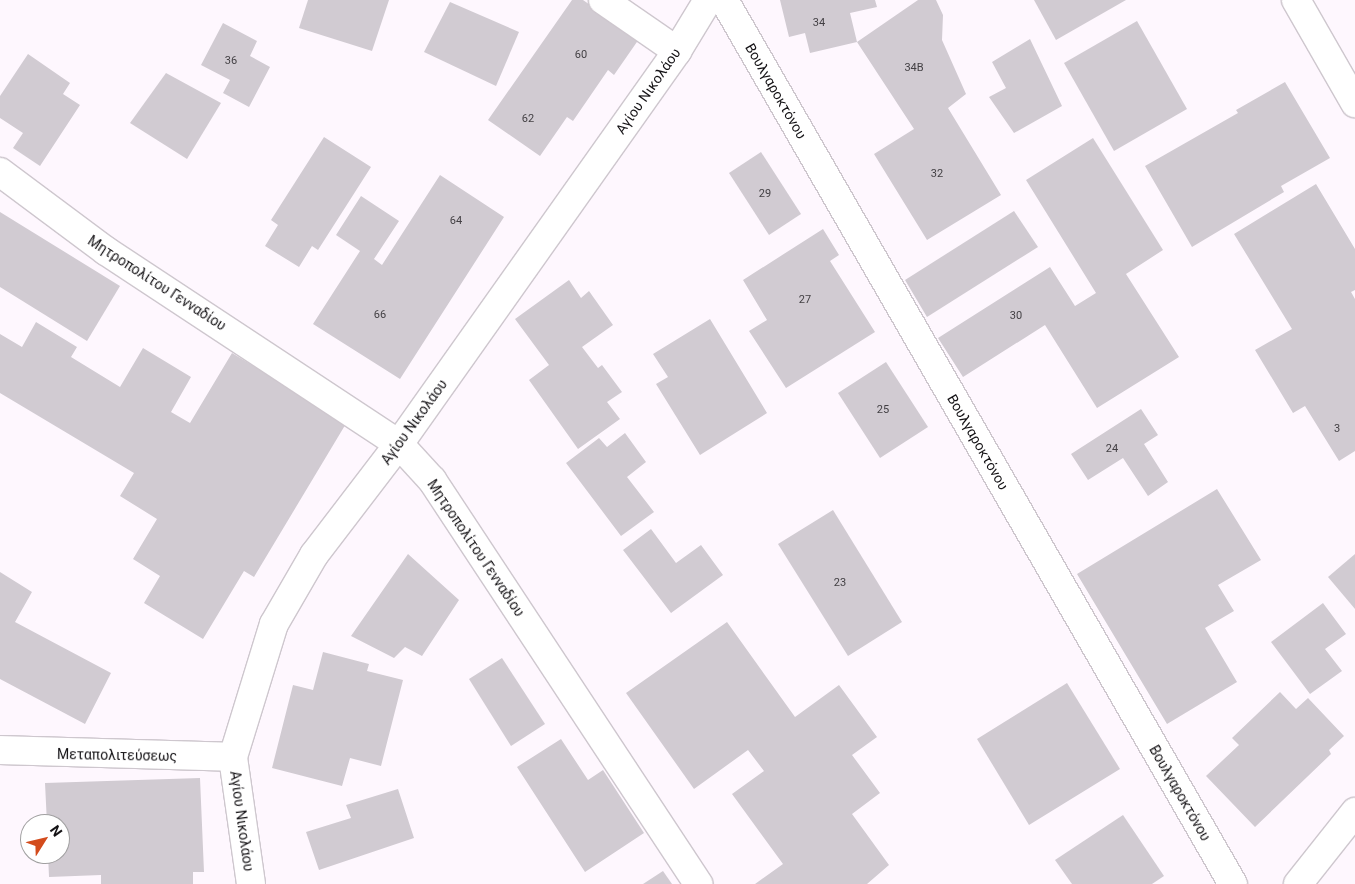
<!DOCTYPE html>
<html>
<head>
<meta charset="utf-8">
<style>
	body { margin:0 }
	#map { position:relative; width:1355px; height:884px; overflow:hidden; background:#fef7fe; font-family:Roboto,sans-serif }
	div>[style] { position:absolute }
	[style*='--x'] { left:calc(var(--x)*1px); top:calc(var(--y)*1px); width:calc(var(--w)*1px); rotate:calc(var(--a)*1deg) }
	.building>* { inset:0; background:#d1cbd2 }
	.roads { filter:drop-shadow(1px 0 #cec7ce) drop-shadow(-1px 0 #cec7ce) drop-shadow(0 1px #cec7ce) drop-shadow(0 -1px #cec7ce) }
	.street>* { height:28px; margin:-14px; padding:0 14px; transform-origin:14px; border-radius:14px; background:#fff }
	.secondary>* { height:28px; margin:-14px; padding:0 14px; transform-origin:14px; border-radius:14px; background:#fff }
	span { translate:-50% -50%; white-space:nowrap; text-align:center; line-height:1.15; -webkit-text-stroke:4px #fff; paint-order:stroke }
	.number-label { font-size:11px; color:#434044 }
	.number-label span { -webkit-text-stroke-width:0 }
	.street-label { font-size:14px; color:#141215 }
	.north { position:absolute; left:20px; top:814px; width:50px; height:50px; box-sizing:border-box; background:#fff; border:1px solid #a1a0a1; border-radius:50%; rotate:54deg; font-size:14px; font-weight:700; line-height:20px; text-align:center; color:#141215 }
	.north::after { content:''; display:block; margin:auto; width:18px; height:22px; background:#d34b1c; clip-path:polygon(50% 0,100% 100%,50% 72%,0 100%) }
</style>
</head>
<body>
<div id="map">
	<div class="building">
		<i style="clip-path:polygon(308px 0,389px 0,372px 51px,299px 28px)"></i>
		<i style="clip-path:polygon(572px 0,583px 0,639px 39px,614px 75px,608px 70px,573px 121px,567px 117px,540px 156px,488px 120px)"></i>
		<i style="clip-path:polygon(780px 0,875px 0,877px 7px,850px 13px,857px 42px,810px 53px,805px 33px,789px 37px)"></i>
		<i style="clip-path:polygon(918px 0,936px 0,943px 15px,942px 40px,966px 94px,948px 108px,1001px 195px,927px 240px,874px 154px,914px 129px,857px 42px)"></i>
		<i style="clip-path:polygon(1034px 0,1126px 0,1056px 40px)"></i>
		<i style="clip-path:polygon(450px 2px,519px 32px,496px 86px,424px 52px)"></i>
		<i style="clip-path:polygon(1137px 21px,1187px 109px,1114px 151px,1064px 63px)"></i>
		<i style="clip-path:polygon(223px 23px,257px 41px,250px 56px,270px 67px,249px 107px,223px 93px,230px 80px,201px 65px)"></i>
		<i style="clip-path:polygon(1030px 39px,1062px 106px,1014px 133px,989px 97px,1006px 88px,992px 62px)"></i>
		<i style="clip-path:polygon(28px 54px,70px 83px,63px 94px,80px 105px,40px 166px,13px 148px,23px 133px,0 118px,0 96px)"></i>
		<i style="clip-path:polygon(166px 73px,221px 103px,187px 159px,130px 123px)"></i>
		<i style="clip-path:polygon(1285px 82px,1330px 158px,1281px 186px,1284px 192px,1192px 247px,1145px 166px,1238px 113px,1236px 110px)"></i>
		<i style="clip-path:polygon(324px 137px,371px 167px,318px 250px,312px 246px,299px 267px,265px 246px,278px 225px,271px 220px)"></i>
		<i style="clip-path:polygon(1093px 138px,1163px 250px,1126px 274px,1179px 357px,1097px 408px,1045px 325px,963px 377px,938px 338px,1050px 267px,1075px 306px,1096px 293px,1026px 180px)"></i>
		<i style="clip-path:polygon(761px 152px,801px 214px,769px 235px,729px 173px)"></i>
		<i style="clip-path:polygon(440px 175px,504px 217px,400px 379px,313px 324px,360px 251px,336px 235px,361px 196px,399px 221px,374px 259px,382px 265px)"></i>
		<i style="clip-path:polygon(1316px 184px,1355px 249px,1355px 290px,1351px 292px,1355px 299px,1355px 451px,1339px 461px,1305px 406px,1293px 413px,1255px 350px,1292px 329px,1234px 234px)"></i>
		<i style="clip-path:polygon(1014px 211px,1038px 247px,927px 317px,905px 280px)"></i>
		<i style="clip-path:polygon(0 212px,120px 286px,87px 341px,0 287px)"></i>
		<i style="clip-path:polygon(823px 229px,839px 255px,830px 261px,875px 332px,786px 388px,749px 331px,767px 320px,743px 280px)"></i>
		<i style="clip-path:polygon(569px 280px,581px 298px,589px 291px,613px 325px,582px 347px,598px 368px,602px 365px,622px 392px,607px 402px,620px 419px,578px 449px,529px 380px,549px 365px,515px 319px)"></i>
		<i style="clip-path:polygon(710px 319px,767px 413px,700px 455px,656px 384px,668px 377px,653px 354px)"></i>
		<i style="clip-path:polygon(36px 322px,77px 347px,71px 357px,120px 387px,143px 348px,191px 377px,171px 412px,190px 423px,232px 353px,347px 422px,254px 577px,244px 571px,203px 639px,144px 603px,160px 576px,133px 559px,157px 519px,120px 496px,134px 473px,0 393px,0 334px,22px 347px)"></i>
		<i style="clip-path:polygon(886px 362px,928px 427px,880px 458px,838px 393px)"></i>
		<i style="clip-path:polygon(1141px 409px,1158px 435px,1144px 444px,1168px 482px,1148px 496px,1123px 458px,1088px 480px,1071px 454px)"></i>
		<i style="clip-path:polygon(625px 433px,646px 462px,627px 477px,654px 512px,621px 536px,566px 463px,599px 438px,607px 447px)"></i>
		<i style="clip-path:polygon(1217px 489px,1261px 560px,1218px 585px,1234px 611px,1205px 628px,1237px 682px,1167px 724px,1077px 574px)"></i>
		<i style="clip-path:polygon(833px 510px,902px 622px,848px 656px,778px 544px)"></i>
		<i style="clip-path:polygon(651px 529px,676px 563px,701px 545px,723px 575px,671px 613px,623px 550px)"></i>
		<i style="clip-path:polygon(408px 554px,459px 600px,422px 656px,405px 647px,394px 658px,351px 636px)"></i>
		<i style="clip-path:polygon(1355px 554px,1355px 609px,1328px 577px)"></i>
		<i style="clip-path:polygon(0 572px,32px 592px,15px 622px,111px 673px,85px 724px,0 679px)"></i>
		<i style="clip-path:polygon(1323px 603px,1346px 634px,1325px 649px,1342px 671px,1310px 694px,1271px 642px)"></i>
		<i style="clip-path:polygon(727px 622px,795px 717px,839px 685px,877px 737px,852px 755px,880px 793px,852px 814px,889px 865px,867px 884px,755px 884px,783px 864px,732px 794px,764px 771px,748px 750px,694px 789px,626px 693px)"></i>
		<i style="clip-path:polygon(323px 652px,369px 664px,367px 671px,403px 680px,381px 766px,350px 758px,342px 786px,272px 768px,293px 685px,313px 690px)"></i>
		<i style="clip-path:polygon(502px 658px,545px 724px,511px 746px,469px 679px)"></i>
		<i style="clip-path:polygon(1067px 683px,1120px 769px,1029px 825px,977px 739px)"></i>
		<i style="clip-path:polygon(1280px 692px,1296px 709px,1308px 698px,1344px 736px,1329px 750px,1331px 754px,1255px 827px,1206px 776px,1239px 745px,1232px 738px)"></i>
		<i style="clip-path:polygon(561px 739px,588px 780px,603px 770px,644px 833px,585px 872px,517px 767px)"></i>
		<i style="clip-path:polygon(200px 778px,204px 872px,193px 872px,193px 884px,101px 884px,101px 875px,49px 877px,48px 854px,60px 854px,60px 824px,47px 824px,45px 783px)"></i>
		<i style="clip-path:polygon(398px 789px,414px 838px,319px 870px,306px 832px,351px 818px,346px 805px)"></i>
		<i style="clip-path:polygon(1123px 815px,1164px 876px,1152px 884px,1072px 884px,1055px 860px)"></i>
		<i style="clip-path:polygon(663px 871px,672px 884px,643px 884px)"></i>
	</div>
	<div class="roads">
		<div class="street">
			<i style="--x:603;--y:0;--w:90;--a:34.6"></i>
			<i style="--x:724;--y:0;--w:1020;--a:60.07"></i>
			<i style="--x:1296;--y:0;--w:119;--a:60.2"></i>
			<i style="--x:0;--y:172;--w:132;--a:36.7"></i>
			<i style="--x:106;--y:251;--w:351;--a:33.4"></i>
			<i style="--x:399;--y:444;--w:49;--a:47.5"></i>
			<i style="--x:432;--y:480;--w:484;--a:56.6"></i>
			<i style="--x:0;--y:750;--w:233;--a:1.7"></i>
			<i style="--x:251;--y:884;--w:128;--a:-98.1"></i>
			<i style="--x:233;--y:757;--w:139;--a:-72.9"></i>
			<i style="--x:274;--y:624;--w:80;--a:-59.9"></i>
			<i style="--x:314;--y:555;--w:140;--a:-52.6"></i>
			<i style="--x:399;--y:444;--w:481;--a:-54.7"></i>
			<i style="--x:677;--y:51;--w:60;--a:-58.7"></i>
		</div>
		<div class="secondary">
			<i style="--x:1298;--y:884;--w:92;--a:-51.6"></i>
		</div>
	</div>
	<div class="number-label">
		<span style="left:819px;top:23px">34</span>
		<span style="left:581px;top:55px">60</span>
		<span style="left:231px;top:61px">36</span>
		<span style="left:914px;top:68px">34Β</span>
		<span style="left:528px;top:119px">62</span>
		<span style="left:937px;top:174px">32</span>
		<span style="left:765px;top:194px">29</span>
		<span style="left:456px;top:221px">64</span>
		<span style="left:805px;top:300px">27</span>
		<span style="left:380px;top:315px">66</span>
		<span style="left:1016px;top:316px">30</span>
		<span style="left:883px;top:410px">25</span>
		<span style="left:1337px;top:429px">3</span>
		<span style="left:1112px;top:449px">24</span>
		<span style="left:840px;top:583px">23</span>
	</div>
	<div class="street-label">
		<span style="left:648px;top:91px;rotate:-55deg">Αγίου Νικολάου</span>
		<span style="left:776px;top:91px;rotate:60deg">Βουλγαροκτόνου</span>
		<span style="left:157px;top:283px;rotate:33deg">Μητροπολίτου Γενναδίου</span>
		<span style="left:414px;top:422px;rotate:-54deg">Αγίου Νικολάου</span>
		<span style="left:978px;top:442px;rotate:60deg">Βουλγαροκτόνου</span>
		<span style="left:476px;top:548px;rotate:56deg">Μητροπολίτου Γενναδίου</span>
		<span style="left:117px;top:755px;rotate:1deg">Μεταπολιτεύσεως</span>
		<span style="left:1180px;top:793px;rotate:60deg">Βουλγαροκτόνου</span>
		<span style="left:242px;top:821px;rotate:82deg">Αγίου Νικολάου</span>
	</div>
	<div class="north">N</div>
</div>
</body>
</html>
